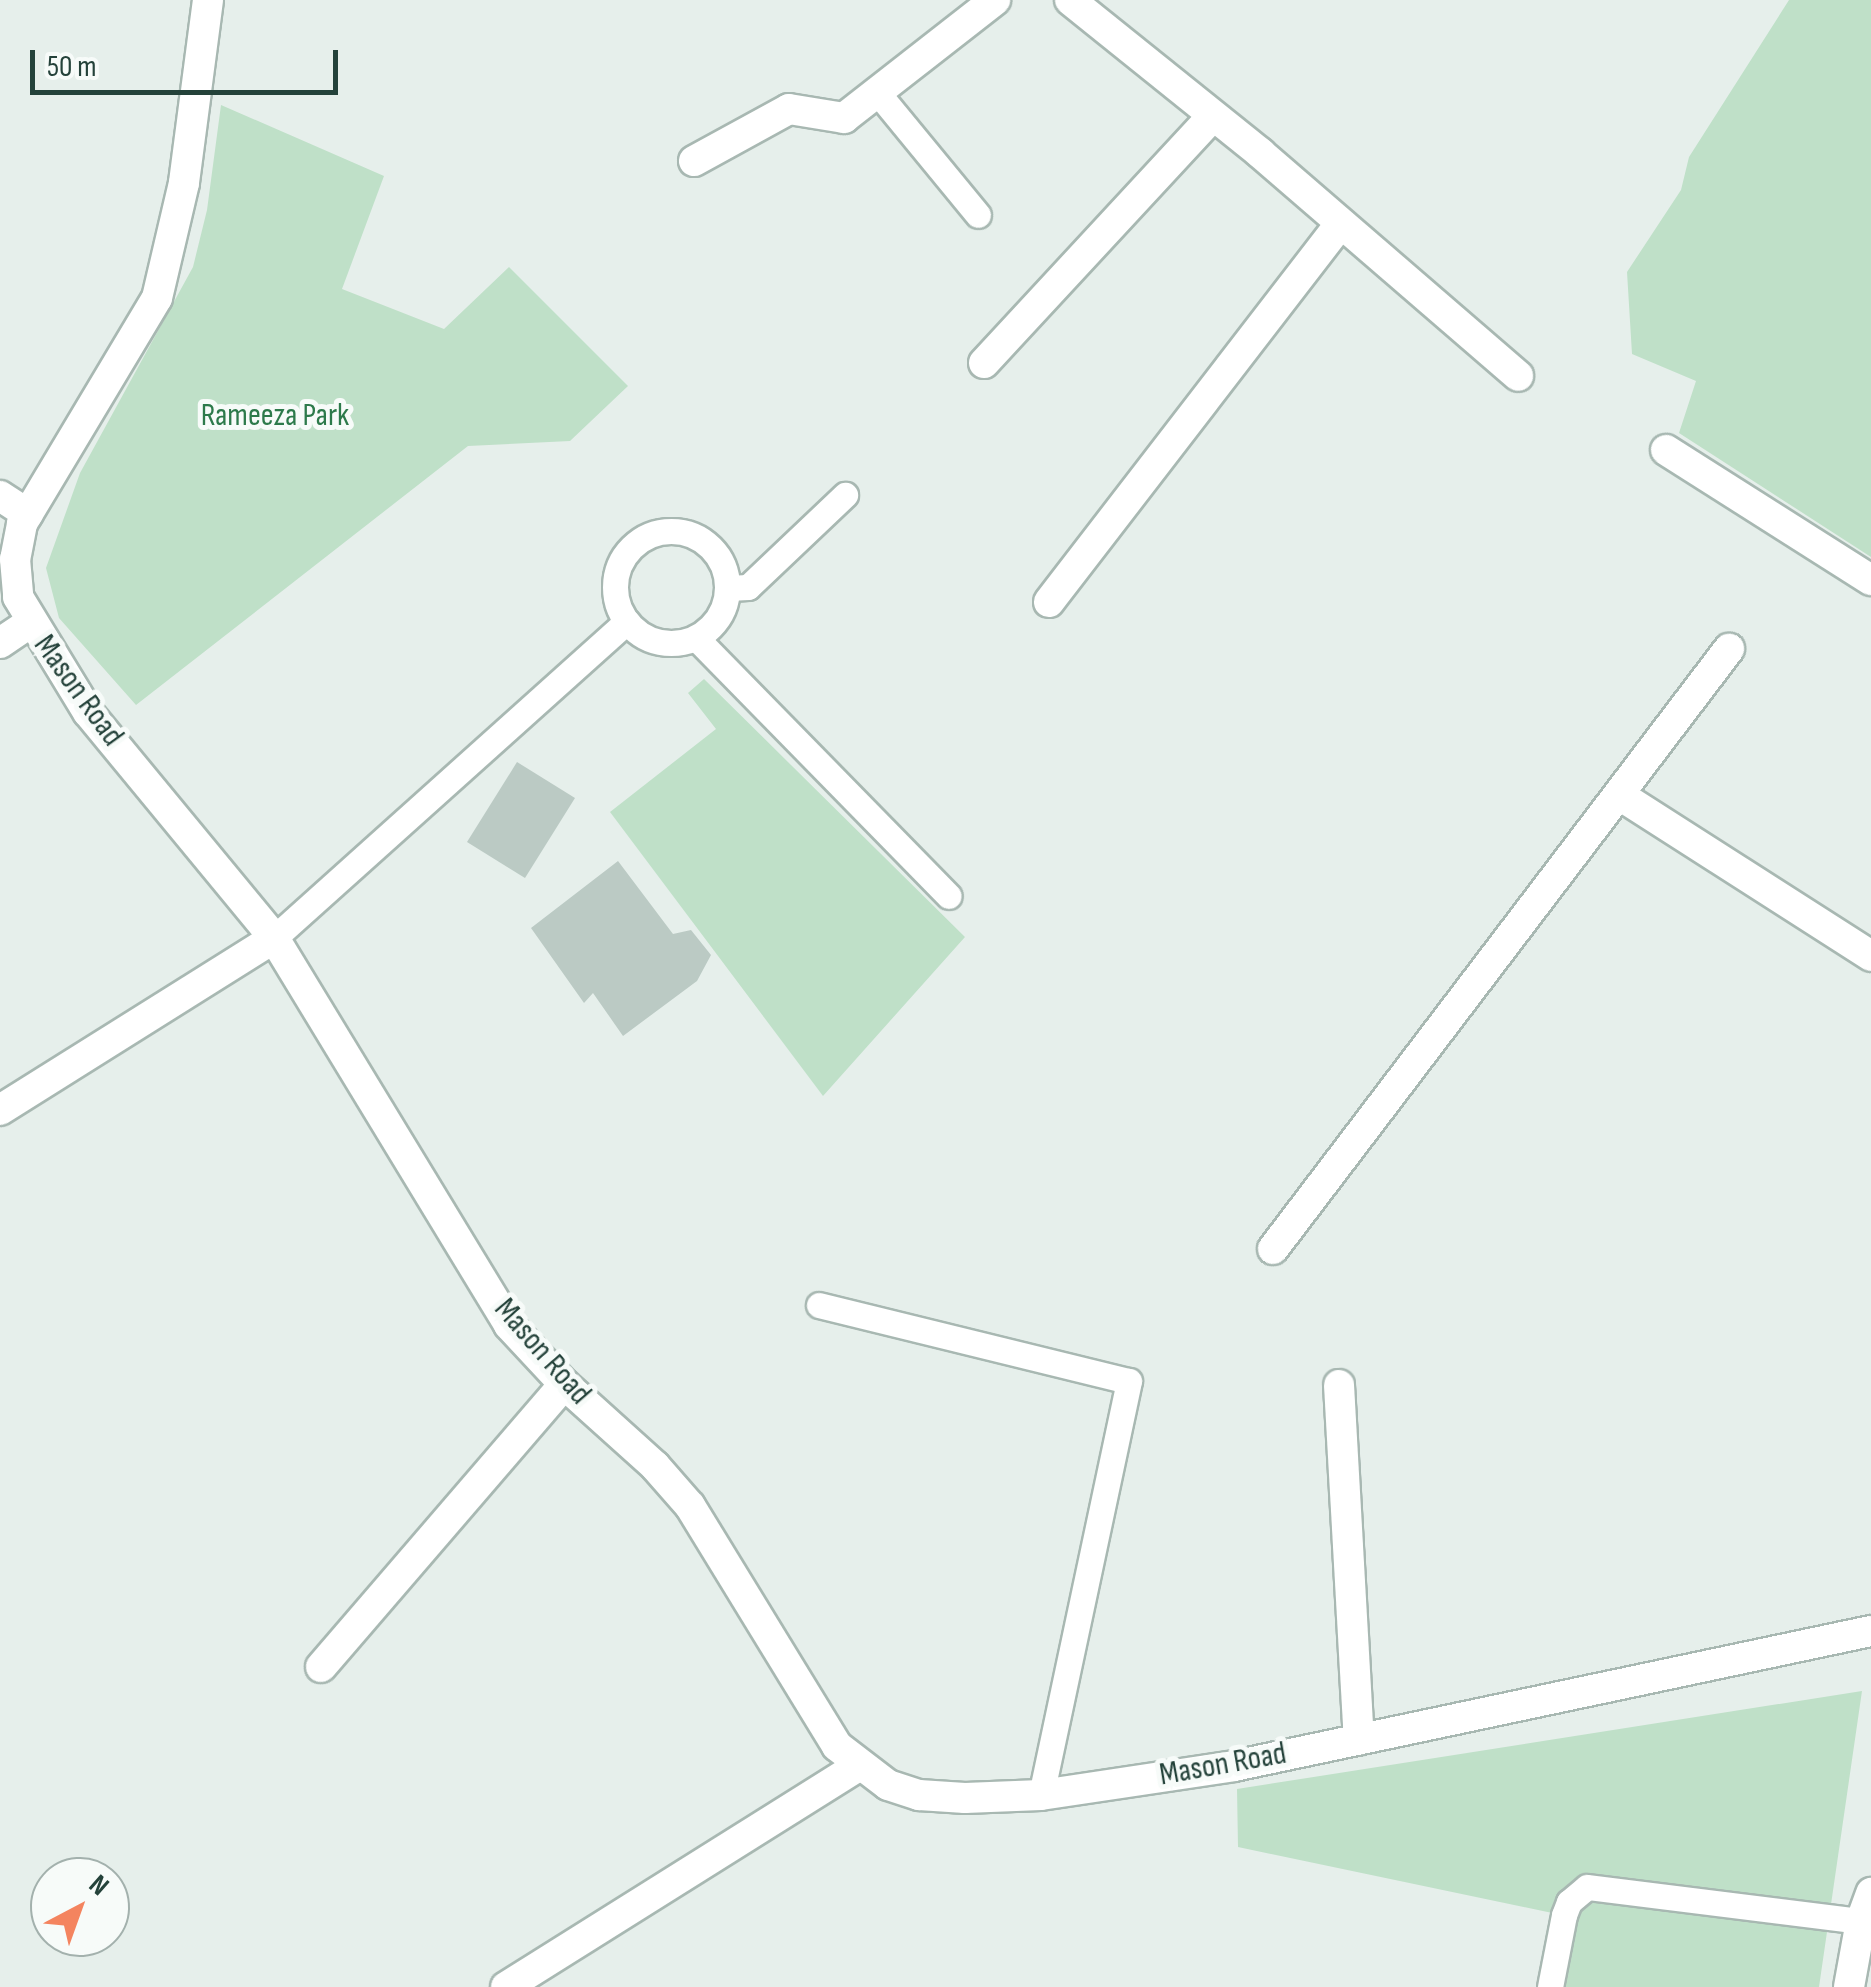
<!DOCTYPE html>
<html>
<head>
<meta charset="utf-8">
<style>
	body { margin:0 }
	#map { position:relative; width:1871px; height:1987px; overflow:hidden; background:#e6efeb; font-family:"Sofia Sans Condensed",sans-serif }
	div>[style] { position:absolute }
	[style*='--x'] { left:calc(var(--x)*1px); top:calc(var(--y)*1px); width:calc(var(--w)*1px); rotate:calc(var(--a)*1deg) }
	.green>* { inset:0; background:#bfe0c8 }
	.building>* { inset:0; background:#bbcac4 }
	.roads { filter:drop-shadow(2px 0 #a8b8b2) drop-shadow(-2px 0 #a8b8b2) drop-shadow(0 2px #a8b8b2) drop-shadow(0 -2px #a8b8b2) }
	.service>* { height:25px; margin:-12.5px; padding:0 12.5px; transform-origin:12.5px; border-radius:12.5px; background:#fff }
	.service>.ring { margin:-12.5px; padding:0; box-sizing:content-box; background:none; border:25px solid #fff; border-radius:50% }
	.minor>* { height:30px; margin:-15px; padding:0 15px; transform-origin:15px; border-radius:15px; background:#fff }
	.tertiary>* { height:30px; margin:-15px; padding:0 15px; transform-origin:15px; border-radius:15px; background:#fff }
	.secondary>* { height:30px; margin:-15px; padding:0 15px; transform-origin:15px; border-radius:15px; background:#fff }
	span { translate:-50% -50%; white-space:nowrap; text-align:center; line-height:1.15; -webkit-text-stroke:10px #f7fbf9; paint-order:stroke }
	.park-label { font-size:32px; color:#2d7a4b }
	.street-label { font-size:32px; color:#24423a }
	.north { position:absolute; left:30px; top:1857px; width:100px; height:100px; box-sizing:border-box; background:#f7fbf9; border:2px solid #a3b1ad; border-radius:50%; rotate:41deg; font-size:28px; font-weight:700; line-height:40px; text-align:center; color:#24423a }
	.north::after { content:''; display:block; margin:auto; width:35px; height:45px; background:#f4845f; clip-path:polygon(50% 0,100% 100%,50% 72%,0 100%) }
	.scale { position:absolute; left:30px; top:50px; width:308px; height:45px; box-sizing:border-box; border:5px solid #24423a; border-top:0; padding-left:12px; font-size:30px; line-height:35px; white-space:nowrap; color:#24423a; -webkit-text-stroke:8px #f7fbf9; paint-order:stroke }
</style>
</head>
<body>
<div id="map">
	<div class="green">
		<i style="clip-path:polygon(1789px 0,1871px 0,1871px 557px,1679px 433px,1696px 381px,1632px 354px,1627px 272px,1681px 190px,1689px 157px)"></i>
		<i style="clip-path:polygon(221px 105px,384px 176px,342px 289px,444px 329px,509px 267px,628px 386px,570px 441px,468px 446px,136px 705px,59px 618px,46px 568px,80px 473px,193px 267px,207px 210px)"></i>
		<i style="clip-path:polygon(704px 679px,965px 937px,823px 1096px,610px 812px,716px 729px,688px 693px)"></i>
		<i style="clip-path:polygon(1862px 1691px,1819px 1987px,1546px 1987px,1557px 1914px,1238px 1847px,1237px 1789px)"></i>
	</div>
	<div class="building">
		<i style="clip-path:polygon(517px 762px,575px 798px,525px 878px,467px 842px)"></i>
		<i style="clip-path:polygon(618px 861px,673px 934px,691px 930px,711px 955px,697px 981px,623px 1036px,593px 993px,584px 1003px,531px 928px)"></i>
	</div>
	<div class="roads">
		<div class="service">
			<i style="--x:877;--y:92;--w:159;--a:50.6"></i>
			<i class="ring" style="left:615px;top:531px;width:87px;height:87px"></i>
			<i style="--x:728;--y:588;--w:20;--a:-3"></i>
			<i style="--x:748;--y:587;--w:134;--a:-43.5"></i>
			<i style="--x:696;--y:638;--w:361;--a:45.6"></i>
			<i style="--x:274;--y:938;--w:474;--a:-41.9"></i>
			<i style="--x:819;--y:1305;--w:319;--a:13.8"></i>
			<i style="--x:1129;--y:1381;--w:423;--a:102"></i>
			<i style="--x:1550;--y:1987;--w:73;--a:-79"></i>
			<i style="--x:1564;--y:1915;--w:14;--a:-69"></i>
			<i style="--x:1569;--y:1902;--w:23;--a:-40"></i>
			<i style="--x:1587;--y:1887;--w:276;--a:7.1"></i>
		</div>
		<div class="minor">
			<i style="--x:1070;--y:0;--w:244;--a:38.8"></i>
			<i style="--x:1260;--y:153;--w:341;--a:40.8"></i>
			<i style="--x:694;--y:161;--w:108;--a:-28.7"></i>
			<i style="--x:789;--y:109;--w:56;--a:9.3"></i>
			<i style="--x:844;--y:118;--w:192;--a:-38"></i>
			<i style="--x:984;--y:363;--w:337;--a:-47.2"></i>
			<i style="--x:1666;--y:450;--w:243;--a:32.4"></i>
			<i style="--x:0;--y:496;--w:33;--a:33"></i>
			<i style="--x:1049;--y:602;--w:478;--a:-52.4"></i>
			<i style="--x:1621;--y:796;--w:297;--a:32.6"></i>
			<i style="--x:0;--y:1110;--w:324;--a:-32.1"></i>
			<i style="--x:1273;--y:1249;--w:754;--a:-52.77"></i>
			<i style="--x:1339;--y:1385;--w:355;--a:86.8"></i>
			<i style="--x:321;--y:1667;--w:373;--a:-49.3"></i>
			<i style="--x:506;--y:1987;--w:416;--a:-32.1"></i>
		</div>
		<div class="tertiary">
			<i style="--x:208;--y:0;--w:185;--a:97.5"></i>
			<i style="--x:184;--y:183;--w:118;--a:103.2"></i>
			<i style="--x:157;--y:298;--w:263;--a:120.9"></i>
			<i style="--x:22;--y:524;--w:36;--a:101"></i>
			<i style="--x:15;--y:559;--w:38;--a:85"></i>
			<i style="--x:18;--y:597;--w:135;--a:58.7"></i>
			<i style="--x:88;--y:712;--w:293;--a:50.5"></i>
			<i style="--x:274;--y:938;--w:453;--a:58.7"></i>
			<i style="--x:509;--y:1325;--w:81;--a:47"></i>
			<i style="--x:564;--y:1384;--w:122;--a:42"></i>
			<i style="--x:655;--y:1466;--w:53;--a:48.8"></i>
			<i style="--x:690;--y:1506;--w:281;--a:58.5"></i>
			<i style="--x:837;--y:1746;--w:64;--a:37.4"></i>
			<i style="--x:888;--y:1785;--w:33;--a:18"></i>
			<i style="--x:919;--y:1795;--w:46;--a:3.7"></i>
			<i style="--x:965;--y:1798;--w:76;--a:-2.3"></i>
			<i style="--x:1041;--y:1795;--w:195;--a:-8.5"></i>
			<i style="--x:1234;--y:1766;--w:651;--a:-11.97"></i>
			<i style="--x:0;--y:643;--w:36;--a:-34"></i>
		</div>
		<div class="secondary">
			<i style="--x:1849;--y:1987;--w:67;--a:-79.7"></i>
			<i style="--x:1861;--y:1921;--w:30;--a:-70"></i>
		</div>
	</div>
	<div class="park-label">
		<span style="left:275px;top:416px">Rameeza Park</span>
	</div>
	<div class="street-label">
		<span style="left:78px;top:691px;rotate:54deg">Mason Road</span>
		<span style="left:542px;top:1352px;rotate:49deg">Mason Road</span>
		<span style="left:1223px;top:1765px;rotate:-10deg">Mason Road</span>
	</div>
	<div class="north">N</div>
	<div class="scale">50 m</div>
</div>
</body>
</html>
